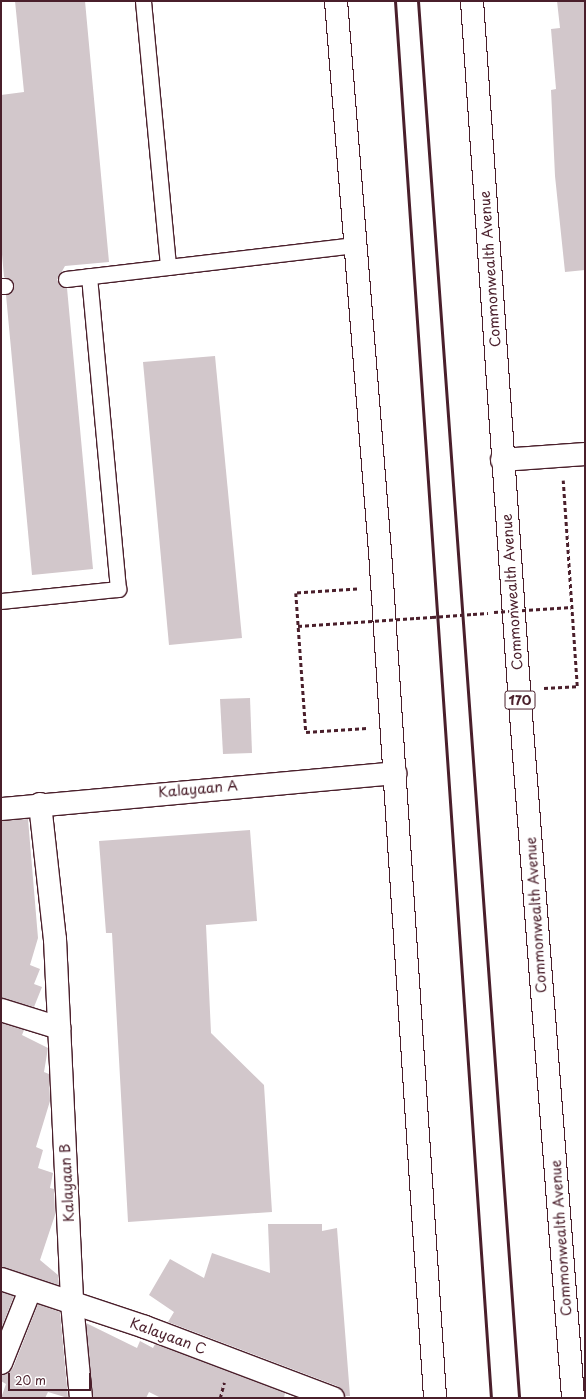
<!DOCTYPE html>
<html>
<head>
<meta charset="utf-8">
<style>
	body { margin:0 }
	#map { position:relative; width:586px; height:1399px; overflow:hidden; background:#fff; font-family:"Playpen Sans",sans-serif }
	div>[style] { position:absolute }
	[style*='--x'] { left:calc(var(--x)*1px); top:calc(var(--y)*1px); width:calc(var(--w)*1px); rotate:calc(var(--a)*1deg) }
	.building>* { inset:0; background:#d2c7cb }
	.path>* { height:2.5px; margin-top:-1.25px; transform-origin:0; background:repeating-linear-gradient(90deg,#4a1f2b 0 4px,transparent 0 7px) }
	.roads { filter:drop-shadow(1px 0 #4a1f2b) drop-shadow(-1px 0 #4a1f2b) drop-shadow(0 1px #4a1f2b) drop-shadow(0 -1px #4a1f2b) }
	.service>* { height:15px; margin:-7.5px; padding:0 7.5px; transform-origin:7.5px; border-radius:7.5px; background:#fff }
	.minor>* { height:22px; margin:-11px; padding:0 11px; transform-origin:11px; border-radius:11px; background:#fff }
	.secondary>* { height:22px; margin:-11px; padding:0 11px; transform-origin:11px; border-radius:11px; background:#fff }
	.primary>* { height:22px; margin:-11px; padding:0 11px; transform-origin:11px; border-radius:11px; background:#fff }
	.rail>* { height:3px; margin:-1.5px; padding:0 1.5px; transform-origin:1.5px; border-radius:1.5px; background:#4a1f2b }
	.path-bridge>* { height:2.5px; margin-top:-1.25px; transform-origin:0; background:repeating-linear-gradient(90deg,#4a1f2b 0 4px,transparent 0 7px) }
	span { translate:-50% -50%; white-space:nowrap; text-align:center; line-height:1.15; -webkit-text-stroke:4px #fff; paint-order:stroke }
	.shield-label span { padding:1px 3px; background:#fff; border:1px solid; border-radius:3px; -webkit-text-stroke-width:0 }
	.shield-label { font-size:13px; color:#4a1f2b; font-weight:700 }
	.street-label { font-size:14px; color:#4a1f2b }
	.frame { position:absolute; inset:0; border:2px solid #4a1f2b; pointer-events:none }
	.scale { position:absolute; left:8px; top:1373px; width:83px; height:18px; box-sizing:border-box; border:2px solid #4a1f2b; border-top:0; padding-left:5px; font-size:12px; line-height:14px; white-space:nowrap; color:#4a1f2b; -webkit-text-stroke:3px #fff; paint-order:stroke }
</style>
</head>
<body>
<div id="map">
	<div class="building">
		<i style="clip-path:polygon(15px 1px,85px 1px,109px 262px,65px 266px,57px 280px,67px 288px,93px 569px,32px 575px,6px 295px,14px 286px,4px 277px,1px 243px,1px 95px,24px 92px)"></i>
		<i style="clip-path:polygon(557px 1px,585px 1px,585px 270px,565px 272px,555px 176px,551px 90px,556px 89px,551px 29px,560px 28px)"></i>
		<i style="clip-path:polygon(215px 356px,242px 638px,169px 645px,143px 362px)"></i>
		<i style="clip-path:polygon(250px 698px,252px 753px,223px 754px,220px 699px)"></i>
		<i style="clip-path:polygon(28px 819px,38px 938px,30px 965px,40px 969px,34px 984px,42px 987px,34px 1007px,1px 998px,1px 821px)"></i>
		<i style="clip-path:polygon(250px 830px,257px 921px,206px 925px,211px 1033px,264px 1085px,272px 1212px,128px 1222px,112px 933px,106px 933px,99px 841px)"></i>
		<i style="clip-path:polygon(1px 1023px,24px 1030px,22px 1035px,48px 1048px,44px 1072px,49px 1074px,50px 1101px,36px 1147px,43px 1150px,38px 1168px,53px 1173px,50px 1188px,54px 1189px,55px 1215px,40px 1260px,58px 1275px,59px 1285px,1px 1267px)"></i>
		<i style="clip-path:polygon(268px 1224px,322px 1224px,322px 1231px,337px 1228px,350px 1396px,345px 1396px,337px 1386px,168px 1322px,174px 1312px,149px 1295px,170px 1259px,204px 1278px,212px 1253px,270px 1273px)"></i>
		<i style="clip-path:polygon(1px 1292px,14px 1296px,1px 1329px)"></i>
		<i style="clip-path:polygon(38px 1304px,60px 1312px,68px 1398px,48px 1392px,45px 1398px,1px 1398px,6px 1384px,1px 1381px,1px 1375px,13px 1368px)"></i>
		<i style="clip-path:polygon(86px 1323px,137px 1348px,140px 1341px,153px 1348px,155px 1344px,285px 1393px,284px 1398px,161px 1398px,149px 1392px,146px 1398px,93px 1398px)"></i>
	</div>
	<div class="path">
		<i style="--x:357;--y:589;--w:61;--a:176.2"></i>
		<i style="--x:296;--y:593;--w:139;--a:85.9"></i>
		<i style="--x:306;--y:732;--w:61;--a:-3.8"></i>
		<i style="--x:473;--y:614;--w:15;--a:-4"></i>
		<i style="--x:416;--y:618;--w:16;--a:-4"></i>
		<i style="--x:544;--y:688;--w:33;--a:-3"></i>
		<i style="--x:577;--y:686;--w:206;--a:-93.9"></i>
		<i style="--x:220;--y:1398;--w:16;--a:-75"></i>
	</div>
	<div class="roads">
		<div class="service">
			<i style="--x:143;--y:1;--w:267;--a:84.6"></i>
			<i style="--x:66;--y:279;--w:293;--a:-6.7"></i>
			<i style="--x:1;--y:286;--w:4;--a:0"></i>
			<i style="--x:1;--y:601;--w:118;--a:-5.9"></i>
			<i style="--x:118;--y:589;--w:314;--a:-95.3"></i>
		</div>
		<div class="minor">
			<i style="--x:40;--y:804;--w:136;--a:83.7"></i>
			<i style="--x:55;--y:939;--w:364;--a:87.3"></i>
			<i style="--x:72;--y:1303;--w:95;--a:84.6"></i>
			<i style="--x:1;--y:809;--w:396;--a:-5.2"></i>
			<i style="--x:1;--y:1010;--w:61;--a:17.2"></i>
			<i style="--x:1;--y:1279;--w:152;--a:18.4"></i>
			<i style="--x:145;--y:1327;--w:201;--a:20.7"></i>
			<i style="--x:1;--y:1363;--w:79;--a:-68.3"></i>
		</div>
		<div class="secondary">
			<i style="--x:502;--y:460;--w:83;--a:-4.1"></i>
		</div>
		<div class="primary">
			<i style="--x:336;--y:1;--w:552;--a:85.43"></i>
			<i style="--x:380;--y:551;--w:849;--a:86.28"></i>
			<i style="--x:472;--y:1;--w:690;--a:86.09"></i>
			<i style="--x:519;--y:689;--w:711;--a:85.64"></i>
		</div>
	</div>
	<div class="rail">
		<i style="--x:395;--y:1;--w:1400;--a:86.07"></i>
		<i style="--x:418;--y:1;--w:1401;--a:85.86"></i>
	</div>
	<div class="path-bridge">
		<i style="--x:494;--y:612;--w:78;--a:-3.7"></i>
		<i style="--x:432;--y:617;--w:41;--a:-4.2"></i>
		<i style="--x:298;--y:626;--w:118;--a:-3.9"></i>
	</div>
	<div class="shield-label">
		<span style="left:520px;top:700px">170</span>
	</div>
	<div class="street-label">
		<span style="left:490px;top:269px;rotate:-94deg">Commonwealth Avenue</span>
		<span style="left:512px;top:592px;rotate:-94deg">Commonwealth Avenue</span>
		<span style="left:198px;top:789px;rotate:-5deg">Kalayaan A</span>
		<span style="left:536px;top:915px;rotate:-94deg">Commonwealth Avenue</span>
		<span style="left:67px;top:1183px;rotate:-93deg">Kalayaan B</span>
		<span style="left:561px;top:1238px;rotate:-94deg">Commonwealth Avenue</span>
		<span style="left:168px;top:1336px;rotate:20deg">Kalayaan C</span>
	</div>
	<div class="frame"></div>
	<div class="scale">20 m</div>
</div>
</body>
</html>
